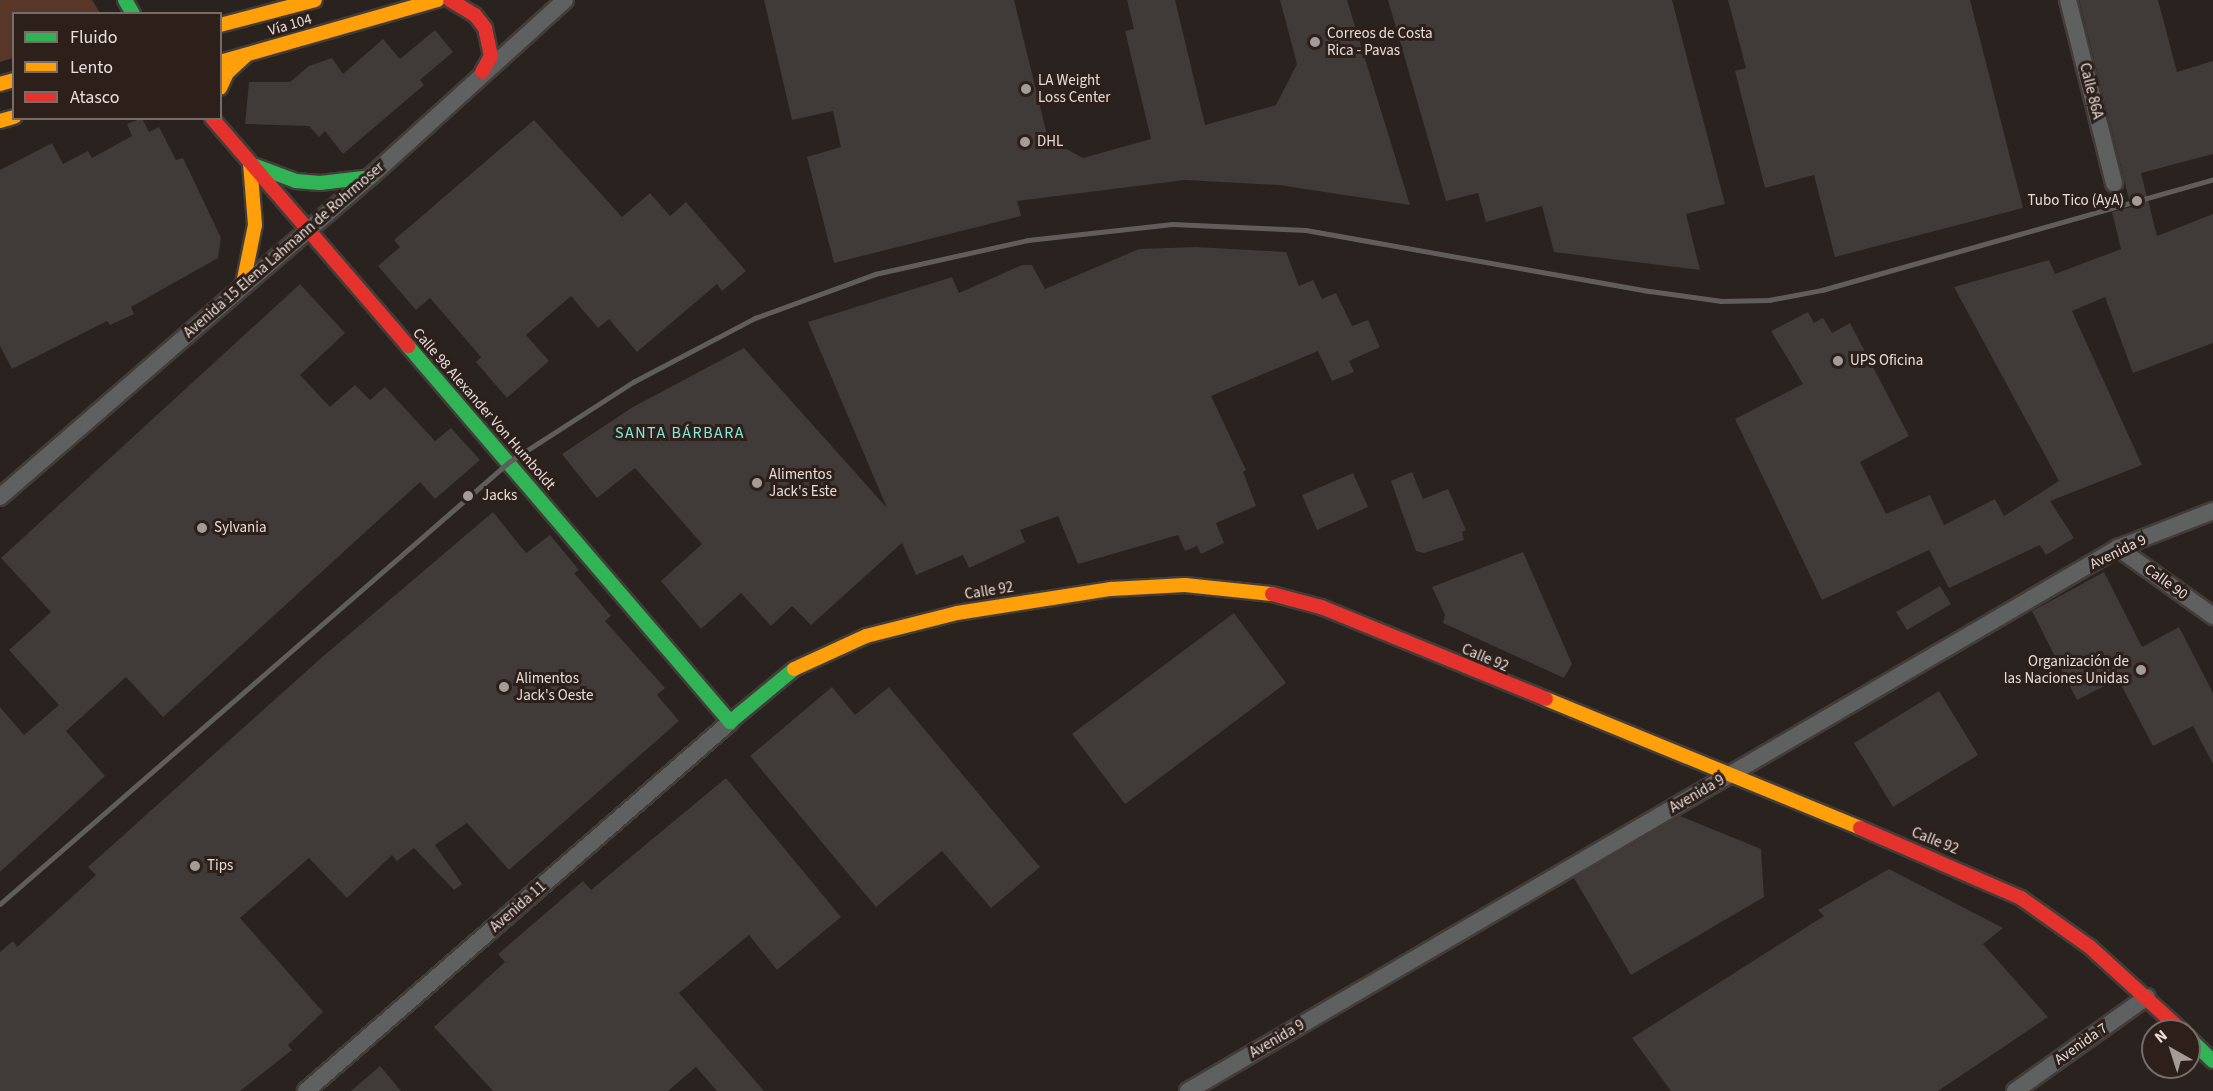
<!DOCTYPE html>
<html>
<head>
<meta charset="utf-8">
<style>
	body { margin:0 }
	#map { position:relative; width:2213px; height:1091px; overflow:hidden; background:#29221f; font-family:"Source Sans 3",sans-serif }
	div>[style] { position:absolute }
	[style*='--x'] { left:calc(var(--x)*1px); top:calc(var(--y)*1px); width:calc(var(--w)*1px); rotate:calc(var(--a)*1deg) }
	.green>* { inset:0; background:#593829 }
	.building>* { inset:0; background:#403a38 }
	.roads { filter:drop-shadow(2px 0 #433d3a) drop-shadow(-2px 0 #433d3a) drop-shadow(0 2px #433d3a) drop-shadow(0 -2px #433d3a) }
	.street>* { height:16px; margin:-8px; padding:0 8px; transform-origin:8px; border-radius:8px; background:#5f6060 }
	.fast>* { height:14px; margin:-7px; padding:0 7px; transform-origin:7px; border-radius:7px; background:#30b455 }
	.slow>* { height:14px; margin:-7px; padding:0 7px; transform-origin:7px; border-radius:7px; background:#ff9f0a }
	.jam>* { height:14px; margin:-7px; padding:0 7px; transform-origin:7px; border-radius:7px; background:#e5322d }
	.rail>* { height:4.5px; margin:-2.25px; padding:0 2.25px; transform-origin:2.25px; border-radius:2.25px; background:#605e5b }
	.dots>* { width:16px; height:16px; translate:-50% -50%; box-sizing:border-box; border:3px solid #2d201b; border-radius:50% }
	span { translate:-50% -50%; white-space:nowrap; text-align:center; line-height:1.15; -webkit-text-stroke:6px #2d201b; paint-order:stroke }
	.street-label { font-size:15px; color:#e7dedb }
	.poi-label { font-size:15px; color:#e7dedb }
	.left { translate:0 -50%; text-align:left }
	.right { translate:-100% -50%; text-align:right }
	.neighbourhood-label { font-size:16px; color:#82ead9; letter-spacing:1.5px }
	.legend { position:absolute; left:12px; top:12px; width:210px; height:108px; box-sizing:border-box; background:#2d201b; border:2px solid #776c68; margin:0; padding:8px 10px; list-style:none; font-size:18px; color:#e7dedb }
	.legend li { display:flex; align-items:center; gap:12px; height:30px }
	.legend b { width:30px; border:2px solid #776c68 }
	.north { position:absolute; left:2141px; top:1019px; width:60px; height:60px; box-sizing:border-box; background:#2d201b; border:2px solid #776c68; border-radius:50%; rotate:321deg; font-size:16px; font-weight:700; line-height:24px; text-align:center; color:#e7dedb }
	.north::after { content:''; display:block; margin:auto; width:21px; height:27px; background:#a49c99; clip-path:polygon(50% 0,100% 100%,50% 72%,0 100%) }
</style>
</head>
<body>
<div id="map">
	<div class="green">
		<i style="clip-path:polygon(0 0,92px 0,100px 13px,14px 14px,13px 58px,0 62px)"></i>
	</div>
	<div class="building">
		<i style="clip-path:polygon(764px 0,1014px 0,1048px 139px,1083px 158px,1151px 139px,1125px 31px,1134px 29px,1127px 0,1175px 0,1205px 125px,1276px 105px,1297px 64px,1280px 0,1347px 0,1410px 205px,1279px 185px,1185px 180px,1017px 201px,1021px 216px,834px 263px,807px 157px,841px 147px,833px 111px,792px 120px)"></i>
		<i style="clip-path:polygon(1388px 0,1672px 0,1725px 204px,1686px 214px,1700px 270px,1554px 252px,1542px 206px,1486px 222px,1478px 193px,1446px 201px)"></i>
		<i style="clip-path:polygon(1728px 0,1970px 0,2023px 208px,1835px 257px,1814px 175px,1765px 188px,1735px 71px,1746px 68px)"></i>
		<i style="clip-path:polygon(2079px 0,2158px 0,2177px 72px,2213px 61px,2213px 154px,2141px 173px,2157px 236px,2213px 214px,2213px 343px,2133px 373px,2105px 297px,2072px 311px,2142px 465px,2050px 501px,2074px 538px,2046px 555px,2040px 545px,1949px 588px,1929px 550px,1822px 600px,1735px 419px,1803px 384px,1771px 331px,1808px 312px,1814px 323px,1823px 318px,1832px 333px,1850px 323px,1909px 436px,1860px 462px,1886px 514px,1930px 495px,1944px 525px,1995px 499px,2004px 516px,2059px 481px,1954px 287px,2049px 260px,2055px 274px,2121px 249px,2112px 212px,2131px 207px)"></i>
		<i style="clip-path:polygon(435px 30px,453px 52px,420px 80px,424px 85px,343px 154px,325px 131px,319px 137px,309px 126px,245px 124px,249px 82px,290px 82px,309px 66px,332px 58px,343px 74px,383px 39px,400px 59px)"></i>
		<i style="clip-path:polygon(142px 118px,149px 132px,159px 127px,176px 160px,183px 158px,221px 238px,218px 258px,131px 307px,134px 314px,110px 325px,107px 321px,12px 369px,0 346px,0 170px,52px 143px,63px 164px,88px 151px,92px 158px,132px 136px,127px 124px)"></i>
		<i style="clip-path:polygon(534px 120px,622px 217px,650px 193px,670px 216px,686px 202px,746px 271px,722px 291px,717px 284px,637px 352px,609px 319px,598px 328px,571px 296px,526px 335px,549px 361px,507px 398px,476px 362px,481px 357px,430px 298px,416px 310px,378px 266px,400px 247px,394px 240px)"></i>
		<i style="clip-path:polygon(1196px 247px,1286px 252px,1299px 286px,1313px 280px,1322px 299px,1336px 293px,1352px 326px,1368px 320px,1380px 347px,1349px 361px,1354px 372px,1332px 381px,1318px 351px,1211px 396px,1246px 470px,1243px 472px,1256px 506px,1216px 523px,1224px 543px,1201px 554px,1197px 546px,1185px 551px,1178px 535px,1078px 564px,1058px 516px,1020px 530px,1025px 542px,969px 568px,963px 555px,916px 575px,902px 543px,811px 625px,792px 606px,771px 626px,741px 593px,701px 629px,661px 581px,702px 544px,635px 468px,597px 498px,562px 454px,633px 407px,744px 348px,887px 508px,808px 322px,952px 277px,959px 293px,1022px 265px,1032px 265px,1045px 289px,1139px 249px)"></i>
		<i style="clip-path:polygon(300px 284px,345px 333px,300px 375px,330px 407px,355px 385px,370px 400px,385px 387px,435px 441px,451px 428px,480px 460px,435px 499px,420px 482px,163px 717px,126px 677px,66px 731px,105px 776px,0 872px,0 707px,24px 735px,59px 705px,9px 650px,51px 612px,1px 558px)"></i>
		<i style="clip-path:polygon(1412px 472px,1423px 499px,1448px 489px,1466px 530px,1462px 532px,1464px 540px,1424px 553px,1416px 551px,1391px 481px)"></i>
		<i style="clip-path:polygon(1353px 473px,1368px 507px,1317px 530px,1302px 495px)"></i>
		<i style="clip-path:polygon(493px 512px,526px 553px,550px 535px,579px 570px,574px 573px,611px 616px,605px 621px,665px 688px,657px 695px,679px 721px,509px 870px,467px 823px,435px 845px,462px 884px,454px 890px,414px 848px,397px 861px,392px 855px,347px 898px,309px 858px,240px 918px,323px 1012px,288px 1045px,292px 1050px,240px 1091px,0 1091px,0 952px,13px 941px,17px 947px,96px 875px,88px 867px,320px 659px)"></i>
		<i style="clip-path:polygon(1523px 552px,1572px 664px,1564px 678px,1443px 623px,1445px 615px,1432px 587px)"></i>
		<i style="clip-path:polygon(2104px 572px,2142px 647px,2179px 627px,2213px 693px,2213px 764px,2193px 726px,2153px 746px,2118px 679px,2077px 700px,2032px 611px)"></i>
		<i style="clip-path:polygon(1940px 586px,1951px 604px,1907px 630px,1896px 612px)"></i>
		<i style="clip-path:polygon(1234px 613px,1286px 683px,1125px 804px,1072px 734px)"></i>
		<i style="clip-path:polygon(832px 687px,855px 715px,889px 687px,1040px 867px,991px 908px,942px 851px,876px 907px,750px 756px)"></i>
		<i style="clip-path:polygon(1939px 691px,1978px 755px,1893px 807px,1854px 743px)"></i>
		<i style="clip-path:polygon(726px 778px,841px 917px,777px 970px,749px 935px,679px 993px,764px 1091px,717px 1091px,696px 1067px,668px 1091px,493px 1091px,434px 1027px,505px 962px,498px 954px,583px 881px,591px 890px)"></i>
		<i style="clip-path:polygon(1680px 816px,1761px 849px,1764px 897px,1631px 975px,1574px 878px)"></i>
		<i style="clip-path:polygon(1889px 869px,2003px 928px,1983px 944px,2048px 1017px,1938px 1091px,1671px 1091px,1632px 1038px,1824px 916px,1818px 910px)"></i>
		<i style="clip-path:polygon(380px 1066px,401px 1091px,351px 1091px)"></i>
	</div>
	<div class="roads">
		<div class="street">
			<i style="--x:2068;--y:0;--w:189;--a:75.9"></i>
			<i style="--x:0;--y:497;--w:489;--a:-40.9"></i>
			<i style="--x:370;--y:177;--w:263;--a:-42.2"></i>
			<i style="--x:2118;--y:548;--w:117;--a:35.6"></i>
			<i style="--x:306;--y:1091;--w:562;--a:-41.03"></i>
			<i style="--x:1188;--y:1091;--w:1077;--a:-30.28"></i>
			<i style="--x:2118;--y:548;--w:102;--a:-21.3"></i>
			<i style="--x:2015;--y:1091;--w:162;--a:-35.5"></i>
		</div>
		<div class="fast">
			<i style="--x:125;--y:0;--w:16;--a:60"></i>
			<i style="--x:256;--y:166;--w:43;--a:20.6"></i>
			<i style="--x:296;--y:181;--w:24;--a:5"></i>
			<i style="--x:320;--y:183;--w:50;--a:-6.8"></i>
			<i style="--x:408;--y:346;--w:495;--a:49.4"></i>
			<i style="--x:730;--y:722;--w:83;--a:-39.6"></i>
			<i style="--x:2189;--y:1038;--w:33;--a:44"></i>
		</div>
		<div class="slow">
			<i style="--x:220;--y:25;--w:98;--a:-14.7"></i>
			<i style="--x:220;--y:62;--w:226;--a:-15.9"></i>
			<i style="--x:0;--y:84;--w:15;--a:-16"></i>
			<i style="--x:220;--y:88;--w:17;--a:-65"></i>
			<i style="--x:227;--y:73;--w:26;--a:-43"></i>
			<i style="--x:0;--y:121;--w:15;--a:-16"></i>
			<i style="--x:243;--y:284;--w:60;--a:-78.5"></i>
			<i style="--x:255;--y:225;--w:62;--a:-94.6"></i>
			<i style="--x:794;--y:669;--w:79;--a:-24.6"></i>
			<i style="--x:866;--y:636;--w:94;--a:-14.2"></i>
			<i style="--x:957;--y:613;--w:156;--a:-8.9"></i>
			<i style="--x:1111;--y:589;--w:74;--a:-3.1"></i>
			<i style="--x:1185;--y:585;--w:87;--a:5.9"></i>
			<i style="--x:1546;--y:699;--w:339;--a:22.3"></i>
		</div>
		<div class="jam">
			<i style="--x:450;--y:0;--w:29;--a:31"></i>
			<i style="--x:475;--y:15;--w:16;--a:52"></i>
			<i style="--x:485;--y:28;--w:29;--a:78"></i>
			<i style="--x:491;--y:56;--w:18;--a:119"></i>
			<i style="--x:212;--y:118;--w:301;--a:49.3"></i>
			<i style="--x:1272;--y:594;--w:51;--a:14.9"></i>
			<i style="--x:1321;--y:607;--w:243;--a:22.2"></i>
			<i style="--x:1860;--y:828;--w:176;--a:23.5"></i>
			<i style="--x:2021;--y:898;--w:85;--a:35.4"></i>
			<i style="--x:2090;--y:947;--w:125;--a:42.4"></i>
		</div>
	</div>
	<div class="rail">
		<i style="--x:0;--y:904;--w:674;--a:-40.97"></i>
		<i style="--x:509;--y:462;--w:148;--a:-32.8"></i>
		<i style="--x:633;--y:382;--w:138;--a:-27.7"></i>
		<i style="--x:755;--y:318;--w:128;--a:-20.1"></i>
		<i style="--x:875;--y:274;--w:157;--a:-12.5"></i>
		<i style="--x:1028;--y:240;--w:145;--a:-6.3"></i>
		<i style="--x:1172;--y:224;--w:134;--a:2.6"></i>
		<i style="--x:1306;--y:230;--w:349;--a:10.1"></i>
		<i style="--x:1650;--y:291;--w:72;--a:8"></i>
		<i style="--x:1721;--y:301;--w:48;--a:-1.2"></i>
		<i style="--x:1769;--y:300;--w:54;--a:-10.7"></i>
		<i style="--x:1822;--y:290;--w:406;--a:-15.8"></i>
	</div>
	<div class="dots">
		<i style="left:1315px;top:42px;background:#a49c99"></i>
		<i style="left:1026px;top:89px;background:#a49c99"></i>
		<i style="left:1025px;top:142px;background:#a49c99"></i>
		<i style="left:2137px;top:201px;background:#a49c99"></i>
		<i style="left:1838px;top:361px;background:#a49c99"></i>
		<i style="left:757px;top:483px;background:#a49c99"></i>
		<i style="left:468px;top:496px;background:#a49c99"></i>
		<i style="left:202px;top:528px;background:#a49c99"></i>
		<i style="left:2141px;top:670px;background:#a49c99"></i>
		<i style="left:504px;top:687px;background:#a49c99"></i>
		<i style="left:195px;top:866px;background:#a49c99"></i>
	</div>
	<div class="street-label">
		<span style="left:290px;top:25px;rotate:-16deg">Vía 104</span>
		<span style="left:2091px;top:91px;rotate:76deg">Calle 86A</span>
		<span style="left:284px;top:250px;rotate:-41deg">Avenida 15 Elena Lahmann de Rohrmoser</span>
		<span style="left:484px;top:409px;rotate:49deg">Calle 98 Alexander Von Humboldt</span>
		<span style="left:2118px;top:552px;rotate:-26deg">Avenida 9</span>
		<span style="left:2166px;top:582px;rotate:36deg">Calle 90</span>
		<span style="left:989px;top:591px;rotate:-9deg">Calle 92</span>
		<span style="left:1485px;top:658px;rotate:23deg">Calle 92</span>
		<span style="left:1697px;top:794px;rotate:-30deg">Avenida 9</span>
		<span style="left:1935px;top:841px;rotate:22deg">Calle 92</span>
		<span style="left:518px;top:907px;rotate:-41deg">Avenida 11</span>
		<span style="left:1277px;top:1039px;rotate:-30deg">Avenida 9</span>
		<span style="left:2081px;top:1044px;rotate:-35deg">Avenida 7</span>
	</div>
	<div class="poi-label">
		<span class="left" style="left:1327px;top:42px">Correos de Costa<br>Rica - Pavas</span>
		<span class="left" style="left:1038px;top:89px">LA Weight<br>Loss Center</span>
		<span class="left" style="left:1037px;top:142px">DHL</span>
		<span class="right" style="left:2124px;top:201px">Tubo Tico (AyA)</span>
		<span class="left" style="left:1850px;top:361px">UPS Oficina</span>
		<span class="left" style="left:769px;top:483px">Alimentos<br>Jack's Este</span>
		<span class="left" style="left:482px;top:496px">Jacks</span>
		<span class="left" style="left:214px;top:528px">Sylvania</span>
		<span class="right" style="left:2129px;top:670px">Organización de<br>las Naciones Unidas</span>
		<span class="left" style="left:516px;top:687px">Alimentos<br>Jack's Oeste</span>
		<span class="left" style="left:207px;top:866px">Tips</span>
	</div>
	<div class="neighbourhood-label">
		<span style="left:680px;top:433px">SANTA BÁRBARA</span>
	</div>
	<ul class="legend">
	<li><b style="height:8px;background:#30b455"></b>Fluido</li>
	<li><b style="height:8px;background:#ff9f0a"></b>Lento</li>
	<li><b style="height:8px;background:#e5322d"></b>Atasco</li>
	</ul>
	<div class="north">N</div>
</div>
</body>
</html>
